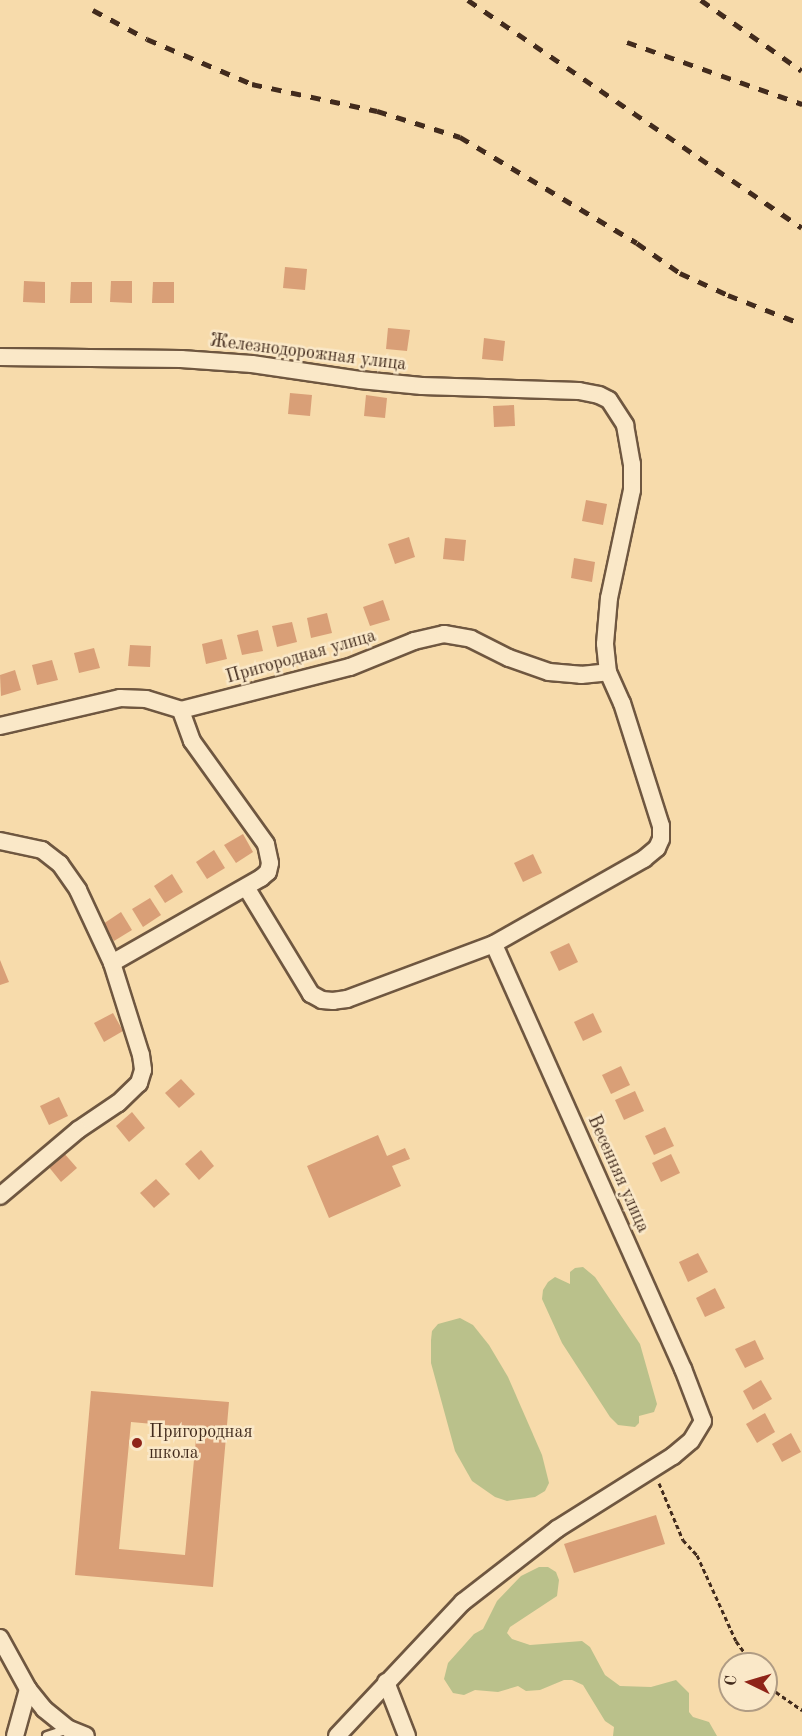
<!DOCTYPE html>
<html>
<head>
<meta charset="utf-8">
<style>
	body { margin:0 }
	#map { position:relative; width:802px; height:1736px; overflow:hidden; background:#f7dbab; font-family:"Old Standard TT",serif }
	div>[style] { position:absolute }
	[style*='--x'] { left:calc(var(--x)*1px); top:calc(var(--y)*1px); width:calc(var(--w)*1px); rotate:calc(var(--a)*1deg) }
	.green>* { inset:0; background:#bac18b }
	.building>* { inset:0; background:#d99f77 }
	.path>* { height:3px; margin-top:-1.5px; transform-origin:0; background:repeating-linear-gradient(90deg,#422b1d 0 4.5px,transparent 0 7.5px) }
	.roads { filter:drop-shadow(2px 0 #6f5740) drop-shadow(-2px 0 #6f5740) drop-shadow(0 2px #6f5740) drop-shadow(0 -2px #6f5740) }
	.service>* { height:8px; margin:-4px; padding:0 4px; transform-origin:4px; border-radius:4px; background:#fae8c8 }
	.minor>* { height:16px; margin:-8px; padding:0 8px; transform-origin:8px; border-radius:8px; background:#fae8c8 }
	.rail>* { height:4.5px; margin-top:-2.25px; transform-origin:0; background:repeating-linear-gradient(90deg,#422b1d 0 10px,transparent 0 20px) }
	.dots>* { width:16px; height:16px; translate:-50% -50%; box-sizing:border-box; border:3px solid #fae8c8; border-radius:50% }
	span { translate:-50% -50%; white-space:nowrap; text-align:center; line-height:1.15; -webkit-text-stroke:5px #fae8c8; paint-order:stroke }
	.street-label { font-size:18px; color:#422b1d }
	.poi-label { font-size:18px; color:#422b1d }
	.left { translate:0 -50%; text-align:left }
	.north { position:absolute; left:718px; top:1652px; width:60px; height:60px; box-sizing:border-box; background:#fae8c8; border:2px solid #b09c84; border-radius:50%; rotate:275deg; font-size:16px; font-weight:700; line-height:24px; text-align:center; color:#422b1d }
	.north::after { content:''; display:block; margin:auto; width:21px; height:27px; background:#8f2418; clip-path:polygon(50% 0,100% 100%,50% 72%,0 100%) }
</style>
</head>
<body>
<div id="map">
	<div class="green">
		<i style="clip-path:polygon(583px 1267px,595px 1277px,640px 1344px,657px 1404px,654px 1412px,639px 1416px,639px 1423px,635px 1427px,618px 1425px,610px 1417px,562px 1343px,542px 1299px,543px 1290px,548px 1282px,555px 1277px,570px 1284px,570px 1272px,575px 1268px)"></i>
		<i style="clip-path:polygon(460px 1318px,473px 1325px,489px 1345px,508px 1377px,542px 1455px,549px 1483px,545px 1491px,535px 1497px,507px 1501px,495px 1497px,472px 1481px,455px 1451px,431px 1363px,431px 1340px,432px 1331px,438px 1324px)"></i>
		<i style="clip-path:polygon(539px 1567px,548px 1567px,556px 1572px,559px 1580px,557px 1596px,510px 1627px,507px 1633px,512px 1639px,530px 1645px,582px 1641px,590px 1647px,605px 1675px,620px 1686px,651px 1687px,676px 1680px,689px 1693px,689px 1712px,693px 1717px,709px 1722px,717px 1736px,613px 1736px,614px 1727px,605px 1721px,583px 1685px,572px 1680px,564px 1680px,540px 1690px,526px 1691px,518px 1686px,498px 1692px,475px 1690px,464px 1695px,453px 1693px,444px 1679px,448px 1663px,474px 1634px,483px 1629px,497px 1601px,521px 1576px)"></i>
	</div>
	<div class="building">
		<i style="clip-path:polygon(285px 267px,307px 269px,305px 290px,283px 288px)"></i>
		<i style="clip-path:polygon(24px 281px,45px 282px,45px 303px,23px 302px)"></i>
		<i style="clip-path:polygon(111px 281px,132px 281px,132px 303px,110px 302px)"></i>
		<i style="clip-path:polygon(71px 282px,92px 282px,92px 303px,70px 303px)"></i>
		<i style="clip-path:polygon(153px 282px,174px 282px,174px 303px,152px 303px)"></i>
		<i style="clip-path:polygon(388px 328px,410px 330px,407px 351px,386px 349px)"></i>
		<i style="clip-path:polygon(484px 338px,505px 341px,503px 361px,482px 359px)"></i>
		<i style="clip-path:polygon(290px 393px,312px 395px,310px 416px,288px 414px)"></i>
		<i style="clip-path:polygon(366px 395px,387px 398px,385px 418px,364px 416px)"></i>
		<i style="clip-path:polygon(514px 405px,515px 426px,494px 427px,493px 406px)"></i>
		<i style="clip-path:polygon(586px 500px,607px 504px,603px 525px,582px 521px)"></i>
		<i style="clip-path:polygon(409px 537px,415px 557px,395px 564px,388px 544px)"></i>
		<i style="clip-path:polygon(445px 538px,466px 540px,464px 561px,443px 559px)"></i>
		<i style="clip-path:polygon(574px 558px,595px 562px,592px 582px,571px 578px)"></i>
		<i style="clip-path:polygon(383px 600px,390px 620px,370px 626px,363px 607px)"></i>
		<i style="clip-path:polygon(327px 613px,332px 633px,311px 638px,307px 618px)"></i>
		<i style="clip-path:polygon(292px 622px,297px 642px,277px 647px,272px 626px)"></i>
		<i style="clip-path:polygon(258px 630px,263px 651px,242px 655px,237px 635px)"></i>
		<i style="clip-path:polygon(222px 639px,227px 659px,206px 664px,202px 644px)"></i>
		<i style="clip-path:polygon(130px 645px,151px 646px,150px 667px,128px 666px)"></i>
		<i style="clip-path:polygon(94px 648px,100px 668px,79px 673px,74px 653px)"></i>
		<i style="clip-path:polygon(52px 660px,58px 680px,37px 685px,32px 665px)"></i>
		<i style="clip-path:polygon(15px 670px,21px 690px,1px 696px,0 675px)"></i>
		<i style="clip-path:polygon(243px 834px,253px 852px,236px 863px,224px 845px)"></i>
		<i style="clip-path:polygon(214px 850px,225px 868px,207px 879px,196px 862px)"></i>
		<i style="clip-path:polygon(533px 854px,542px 873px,523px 882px,514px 863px)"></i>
		<i style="clip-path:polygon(172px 874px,183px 892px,165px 903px,154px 886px)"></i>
		<i style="clip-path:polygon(150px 898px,161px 915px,143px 927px,132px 909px)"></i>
		<i style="clip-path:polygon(121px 912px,132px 930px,114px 941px,103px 924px)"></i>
		<i style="clip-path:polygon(569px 943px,578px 962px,559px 971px,550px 952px)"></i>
		<i style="clip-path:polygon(0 960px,9px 982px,0 985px)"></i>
		<i style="clip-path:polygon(113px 1013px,123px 1031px,104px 1042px,94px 1023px)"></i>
		<i style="clip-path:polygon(593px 1013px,602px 1032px,583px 1041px,574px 1022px)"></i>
		<i style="clip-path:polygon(621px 1066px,630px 1085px,611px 1094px,602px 1075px)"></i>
		<i style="clip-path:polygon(181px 1079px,195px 1094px,179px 1108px,165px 1093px)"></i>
		<i style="clip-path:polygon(635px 1091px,644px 1111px,624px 1120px,615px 1100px)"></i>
		<i style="clip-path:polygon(59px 1097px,68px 1116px,49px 1125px,40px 1106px)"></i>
		<i style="clip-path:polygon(132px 1112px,145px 1128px,129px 1142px,116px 1126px)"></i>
		<i style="clip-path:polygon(665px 1127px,674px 1146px,654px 1155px,645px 1136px)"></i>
		<i style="clip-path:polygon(378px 1135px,387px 1156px,405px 1148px,410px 1159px,392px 1166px,401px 1186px,329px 1218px,307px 1166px)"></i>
		<i style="clip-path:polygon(201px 1150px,214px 1166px,199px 1180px,185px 1164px)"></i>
		<i style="clip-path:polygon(63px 1152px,77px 1168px,61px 1182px,48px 1166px)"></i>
		<i style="clip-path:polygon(671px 1154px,680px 1173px,661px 1182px,652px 1163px)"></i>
		<i style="clip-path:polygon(156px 1179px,170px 1194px,154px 1208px,140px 1193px)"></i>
		<i style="clip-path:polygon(698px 1253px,708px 1272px,688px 1282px,679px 1262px)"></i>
		<i style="clip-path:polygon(715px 1288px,725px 1308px,705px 1317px,696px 1298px)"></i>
		<i style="clip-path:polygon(755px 1340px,764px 1359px,745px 1368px,735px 1349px)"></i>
		<i style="clip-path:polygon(761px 1380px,772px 1399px,753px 1410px,743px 1391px)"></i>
		<i style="clip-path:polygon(evenodd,91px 1391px,229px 1402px,213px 1587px,75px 1575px,91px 1391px,131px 1422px,197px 1428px,185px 1555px,119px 1549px,131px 1422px)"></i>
		<i style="clip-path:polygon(765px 1413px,775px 1432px,757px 1443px,746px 1424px)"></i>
		<i style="clip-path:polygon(791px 1433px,801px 1452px,782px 1462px,772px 1444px)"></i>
		<i style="clip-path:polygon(656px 1515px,665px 1544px,574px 1573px,564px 1544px)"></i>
	</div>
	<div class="path">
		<i style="--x:659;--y:1483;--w:62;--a:67.2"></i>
		<i style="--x:683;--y:1540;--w:21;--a:47"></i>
		<i style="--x:697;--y:1555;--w:94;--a:65.6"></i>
		<i style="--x:736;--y:1641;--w:29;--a:54"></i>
		<i style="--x:766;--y:1680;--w:16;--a:50"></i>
		<i style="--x:776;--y:1692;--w:32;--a:35"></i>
	</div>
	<div class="roads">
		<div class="service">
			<i style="--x:47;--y:1736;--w:23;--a:-18"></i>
		</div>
		<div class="minor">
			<i style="--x:0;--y:357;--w:181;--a:0.6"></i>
			<i style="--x:181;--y:359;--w:71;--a:4"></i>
			<i style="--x:252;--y:364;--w:109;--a:8.4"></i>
			<i style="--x:360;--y:380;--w:62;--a:5.5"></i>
			<i style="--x:422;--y:386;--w:157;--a:1.8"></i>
			<i style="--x:579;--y:391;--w:20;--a:11"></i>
			<i style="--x:599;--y:395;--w:11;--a:27"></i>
			<i style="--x:609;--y:400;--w:30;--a:57"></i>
			<i style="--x:625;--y:425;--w:40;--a:80"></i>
			<i style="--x:632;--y:464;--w:26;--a:90"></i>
			<i style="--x:632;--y:490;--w:110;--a:102"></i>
			<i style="--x:609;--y:598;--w:46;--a:95"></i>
			<i style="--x:605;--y:644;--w:28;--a:84"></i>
			<i style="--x:608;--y:672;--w:34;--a:66"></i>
			<i style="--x:622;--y:703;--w:129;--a:72.4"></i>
			<i style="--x:661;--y:826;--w:13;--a:90"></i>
			<i style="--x:661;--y:839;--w:10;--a:114"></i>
			<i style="--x:657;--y:848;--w:17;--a:140"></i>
			<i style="--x:644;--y:859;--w:172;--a:150.5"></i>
			<i style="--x:494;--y:944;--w:157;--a:159.5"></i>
			<i style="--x:347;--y:999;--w:14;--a:172"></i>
			<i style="--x:333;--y:1001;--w:11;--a:-175"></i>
			<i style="--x:322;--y:1000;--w:13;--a:-151"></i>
			<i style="--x:311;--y:994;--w:125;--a:-121.3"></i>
			<i style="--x:0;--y:726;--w:123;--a:-13.1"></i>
			<i style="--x:120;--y:698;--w:26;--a:2"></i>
			<i style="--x:146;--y:699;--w:37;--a:17"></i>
			<i style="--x:181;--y:710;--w:174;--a:-14.3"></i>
			<i style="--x:350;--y:667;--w:69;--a:-22.1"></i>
			<i style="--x:414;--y:641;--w:31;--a:-13"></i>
			<i style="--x:444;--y:634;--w:27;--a:10"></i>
			<i style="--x:471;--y:639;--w:42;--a:26.6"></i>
			<i style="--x:509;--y:658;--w:42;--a:19.3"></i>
			<i style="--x:549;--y:672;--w:32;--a:5"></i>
			<i style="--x:581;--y:675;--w:27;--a:-6"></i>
			<i style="--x:0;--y:841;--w:43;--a:12.1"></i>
			<i style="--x:42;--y:850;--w:23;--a:38"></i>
			<i style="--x:60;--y:864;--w:32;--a:55"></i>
			<i style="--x:78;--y:890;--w:81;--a:65"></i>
			<i style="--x:112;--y:963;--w:96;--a:72.5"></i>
			<i style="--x:141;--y:1055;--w:15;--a:82"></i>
			<i style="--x:143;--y:1070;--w:14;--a:107"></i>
			<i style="--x:139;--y:1083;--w:29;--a:136"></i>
			<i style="--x:118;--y:1103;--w:48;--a:146"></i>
			<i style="--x:78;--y:1130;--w:102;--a:139.8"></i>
			<i style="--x:112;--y:963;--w:172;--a:-29.7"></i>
			<i style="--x:261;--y:878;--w:9;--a:-41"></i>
			<i style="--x:268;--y:872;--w:9;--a:-77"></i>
			<i style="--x:270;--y:863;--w:19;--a:-102"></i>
			<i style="--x:266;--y:844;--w:127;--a:-125.7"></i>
			<i style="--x:192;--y:741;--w:33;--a:-110"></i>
			<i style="--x:0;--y:1638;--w:58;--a:61.2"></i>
			<i style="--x:28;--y:1689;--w:26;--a:51"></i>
			<i style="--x:44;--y:1709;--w:32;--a:39"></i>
			<i style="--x:69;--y:1729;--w:18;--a:22"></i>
			<i style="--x:386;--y:1682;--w:58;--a:68.7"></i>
			<i style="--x:15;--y:1736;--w:49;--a:-74.5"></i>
			<i style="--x:337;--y:1736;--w:184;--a:-46.8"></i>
			<i style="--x:463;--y:1602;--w:119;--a:-37.8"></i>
			<i style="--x:557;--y:1529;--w:137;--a:-32.2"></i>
			<i style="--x:673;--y:1456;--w:23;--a:-40"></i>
			<i style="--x:691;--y:1441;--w:23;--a:-59"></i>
			<i style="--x:703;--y:1421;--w:56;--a:-111"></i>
			<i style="--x:683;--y:1369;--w:465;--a:-114"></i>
		</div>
	</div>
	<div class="rail">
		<i style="--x:468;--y:0;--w:404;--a:34.3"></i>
		<i style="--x:701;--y:0;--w:123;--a:35.1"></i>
		<i style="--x:93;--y:10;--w:61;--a:28.2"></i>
		<i style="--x:147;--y:39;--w:114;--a:23.2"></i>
		<i style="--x:252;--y:84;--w:128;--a:12.2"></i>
		<i style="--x:377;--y:111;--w:87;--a:17.4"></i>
		<i style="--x:460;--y:137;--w:206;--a:30.9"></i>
		<i style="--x:637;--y:243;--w:52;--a:34.9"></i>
		<i style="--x:680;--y:273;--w:53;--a:24.6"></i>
		<i style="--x:728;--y:295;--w:79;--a:21.4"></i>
		<i style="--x:627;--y:42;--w:186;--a:19.5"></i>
	</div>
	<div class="dots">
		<i style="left:137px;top:1443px;background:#8f2418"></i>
	</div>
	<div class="street-label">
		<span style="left:308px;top:353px;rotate:7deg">Железнодорожная улица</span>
		<span style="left:301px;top:657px;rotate:-16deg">Пригородная улица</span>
		<span style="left:618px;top:1174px;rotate:66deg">Весенняя улица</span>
	</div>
	<div class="poi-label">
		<span class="left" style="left:149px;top:1443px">Пригородная<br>школа</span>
	</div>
	<div class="north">С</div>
</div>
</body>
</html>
